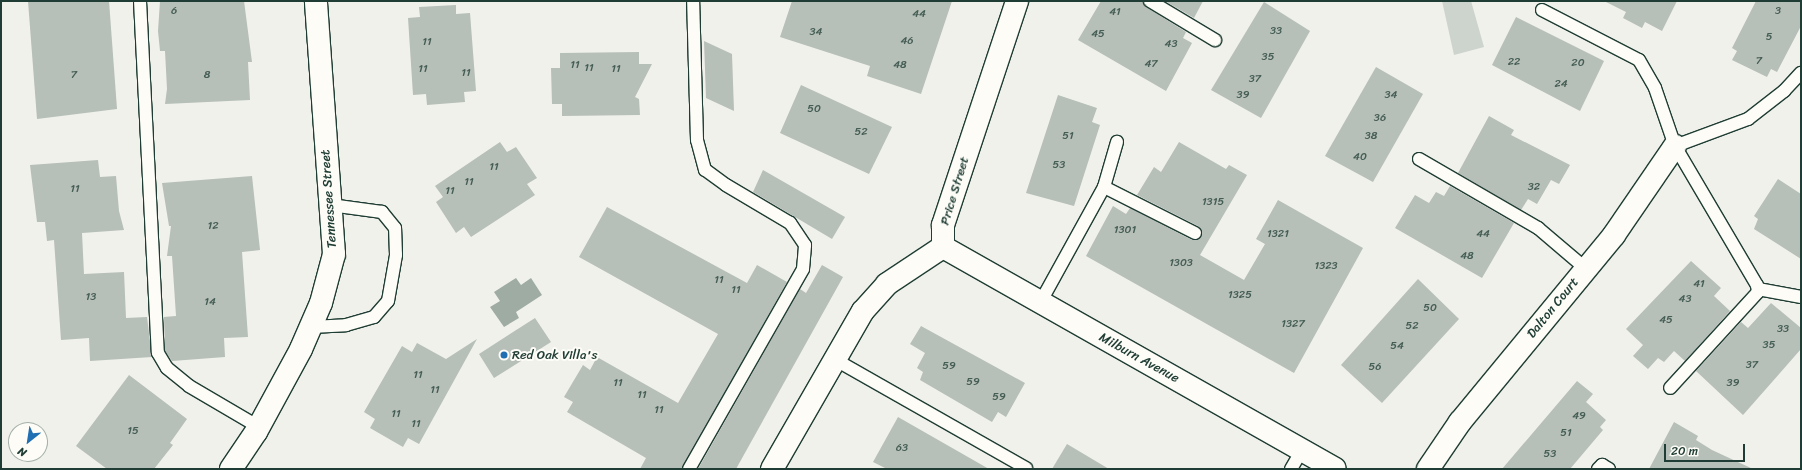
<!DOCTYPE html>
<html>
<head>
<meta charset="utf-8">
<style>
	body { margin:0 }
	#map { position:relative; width:1802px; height:470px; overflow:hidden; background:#f0f1eb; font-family:Sriracha,sans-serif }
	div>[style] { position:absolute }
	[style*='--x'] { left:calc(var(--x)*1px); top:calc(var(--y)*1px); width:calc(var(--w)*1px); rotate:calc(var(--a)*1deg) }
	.green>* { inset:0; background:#cdd3cd }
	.water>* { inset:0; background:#9faca4 }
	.building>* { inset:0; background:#b6bfb8 }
	.roads { filter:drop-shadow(1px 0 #1f3d34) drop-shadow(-1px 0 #1f3d34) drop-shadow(0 1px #1f3d34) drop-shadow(0 -1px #1f3d34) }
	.lane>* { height:12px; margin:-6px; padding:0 6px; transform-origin:6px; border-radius:6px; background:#fdfcf7 }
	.street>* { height:22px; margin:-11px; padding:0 11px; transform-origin:11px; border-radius:11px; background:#fdfcf7 }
	.dots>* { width:11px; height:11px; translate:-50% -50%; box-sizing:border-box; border:2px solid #fdfcf7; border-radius:50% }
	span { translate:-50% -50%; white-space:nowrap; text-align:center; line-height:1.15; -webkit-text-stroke:4px #fdfcf7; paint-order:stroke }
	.number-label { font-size:11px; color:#455e55 }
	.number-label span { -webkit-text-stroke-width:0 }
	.street-label { font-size:13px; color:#1f3d34 }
	.poi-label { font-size:13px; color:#1f3d34 }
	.left { translate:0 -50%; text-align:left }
	.frame { position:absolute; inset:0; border:2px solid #1f3d34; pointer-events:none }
	.north { position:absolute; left:8px; top:422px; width:40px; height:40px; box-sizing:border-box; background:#fdfcf7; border:1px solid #a4b0a9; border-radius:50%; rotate:210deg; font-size:11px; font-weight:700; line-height:16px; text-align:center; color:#1f3d34 }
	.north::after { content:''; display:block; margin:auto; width:14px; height:18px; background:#1f6fb2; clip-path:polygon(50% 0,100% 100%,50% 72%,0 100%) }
	.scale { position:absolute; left:1664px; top:444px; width:81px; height:18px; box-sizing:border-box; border:2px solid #1f3d34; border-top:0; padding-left:5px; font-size:12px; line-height:14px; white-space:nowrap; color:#1f3d34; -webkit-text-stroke:3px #fdfcf7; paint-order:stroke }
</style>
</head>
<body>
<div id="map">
	<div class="green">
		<i style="clip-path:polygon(1442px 1px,1471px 1px,1484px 47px,1454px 55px)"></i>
	</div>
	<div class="water">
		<i style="clip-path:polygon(516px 278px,521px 285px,531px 278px,542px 295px,516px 312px,519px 318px,504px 327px,490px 307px,500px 301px,494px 292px)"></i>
	</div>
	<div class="building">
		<i style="clip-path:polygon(28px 1px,109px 1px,117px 109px,37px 119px)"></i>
		<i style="clip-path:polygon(160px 1px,244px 1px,252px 62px,248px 62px,250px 100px,165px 104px,167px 89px,165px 51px,160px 51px,158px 31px)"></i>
		<i style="clip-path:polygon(792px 1px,952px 1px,921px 94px,867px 76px,870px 66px,780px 37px)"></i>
		<i style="clip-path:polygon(1101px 1px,1143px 1px,1146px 7px,1186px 32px,1183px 38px,1192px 43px,1166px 91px,1078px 40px)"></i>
		<i style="clip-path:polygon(1165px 1px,1203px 1px,1194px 18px)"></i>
		<i style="clip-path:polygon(1604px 1px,1677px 1px,1662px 31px,1645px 22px,1642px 28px,1623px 18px,1626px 12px)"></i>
		<i style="clip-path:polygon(1756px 1px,1801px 1px,1801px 26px,1777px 72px,1771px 69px,1767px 77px,1732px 60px,1737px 51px,1732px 48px)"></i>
		<i style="clip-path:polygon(1264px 2px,1310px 31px,1261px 118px,1211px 90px)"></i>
		<i style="clip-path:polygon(456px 5px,456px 14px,470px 13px,476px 91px,464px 92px,465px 102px,427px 105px,426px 94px,413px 95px,408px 18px,420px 17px,419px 7px)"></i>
		<i style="clip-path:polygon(1516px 17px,1604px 61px,1580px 111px,1492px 65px)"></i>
		<i style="clip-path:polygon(704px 41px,732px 54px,734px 111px,706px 98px)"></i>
		<i style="clip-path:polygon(639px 52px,639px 64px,652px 64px,635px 97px,639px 99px,640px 115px,562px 116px,562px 104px,552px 104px,551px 68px,560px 68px,560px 53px)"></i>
		<i style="clip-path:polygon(1376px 67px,1423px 94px,1373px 182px,1325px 156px)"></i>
		<i style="clip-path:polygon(801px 85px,892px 127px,869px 174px,780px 133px)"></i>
		<i style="clip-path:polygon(1058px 95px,1097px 108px,1092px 122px,1100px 125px,1074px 206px,1026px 193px)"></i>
		<i style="clip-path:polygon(1489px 116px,1514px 130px,1511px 135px,1570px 165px,1559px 184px,1551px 180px,1537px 204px,1528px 199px,1521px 210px,1458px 173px)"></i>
		<i style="clip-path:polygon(500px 142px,507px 152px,516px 147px,537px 178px,527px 184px,535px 195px,471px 237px,464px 227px,456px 233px,436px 202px,443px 197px,435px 186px)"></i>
		<i style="clip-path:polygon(1179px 142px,1226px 169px,1229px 165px,1247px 175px,1200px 255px,1244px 280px,1265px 244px,1256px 239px,1278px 200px,1363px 248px,1294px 373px,1086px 256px,1113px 206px,1126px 214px,1130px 208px,1192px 240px,1201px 237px,1202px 232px,1198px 226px,1137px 195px,1154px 167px,1161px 172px)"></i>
		<i style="clip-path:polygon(98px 160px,100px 177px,116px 176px,119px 211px,124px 230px,82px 233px,84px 274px,124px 272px,126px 318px,147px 317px,152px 357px,90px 361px,89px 338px,61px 340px,54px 240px,47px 241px,45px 222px,37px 222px,30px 165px)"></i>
		<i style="clip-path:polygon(763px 170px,845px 217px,832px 239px,753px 192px)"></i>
		<i style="clip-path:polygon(252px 176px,260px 250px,242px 252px,248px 337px,224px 338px,225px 357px,172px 361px,165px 351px,164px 317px,176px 316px,172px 256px,167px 256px,171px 226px,169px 226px,162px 183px)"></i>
		<i style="clip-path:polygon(1778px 179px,1801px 194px,1801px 259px,1754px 229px,1758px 219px,1754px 216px)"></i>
		<i style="clip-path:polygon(1450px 186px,1514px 223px,1482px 278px,1395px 228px,1415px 195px,1429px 203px,1436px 192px,1444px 196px)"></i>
		<i style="clip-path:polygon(607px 207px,747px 283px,757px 265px,787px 282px,682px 469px,640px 469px,646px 458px,567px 412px,573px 402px,564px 397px,583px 365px,590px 370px,597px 357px,678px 403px,718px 334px,579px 257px)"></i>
		<i style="clip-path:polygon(1691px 261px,1721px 288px,1714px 296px,1730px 311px,1685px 361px,1674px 351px,1664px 362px,1658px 358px,1648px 369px,1633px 356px,1643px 345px,1626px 329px)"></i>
		<i style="clip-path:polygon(822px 265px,843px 277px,736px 469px,698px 469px,800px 289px,806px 293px)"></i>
		<i style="clip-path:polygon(1418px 279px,1459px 319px,1382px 403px,1341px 365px)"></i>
		<i style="clip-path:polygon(1771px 303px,1801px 328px,1801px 349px,1743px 415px,1696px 371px,1741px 322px,1748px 328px)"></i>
		<i style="clip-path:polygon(535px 318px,551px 342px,494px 378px,479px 354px)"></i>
		<i style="clip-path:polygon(921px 326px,1025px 383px,1006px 417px,998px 412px,992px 422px,920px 380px,923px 372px,917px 368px,925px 353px,910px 344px)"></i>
		<i style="clip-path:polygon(477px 339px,419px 444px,408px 438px,403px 447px,370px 428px,375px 419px,364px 412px,402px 346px,412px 352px,417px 343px,446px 359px)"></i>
		<i style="clip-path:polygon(129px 375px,187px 419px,170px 443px,173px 445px,154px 469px,107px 469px,76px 446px)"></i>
		<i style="clip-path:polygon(1577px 381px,1593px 394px,1586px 402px,1606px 420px,1600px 427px,1603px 430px,1570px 469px,1502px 469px)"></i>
		<i style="clip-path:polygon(898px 417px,989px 469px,887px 469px,873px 462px)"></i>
		<i style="clip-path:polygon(1674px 422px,1698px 436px,1696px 440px,1712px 450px,1753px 469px,1649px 469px)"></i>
		<i style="clip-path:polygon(1067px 444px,1109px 469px,1052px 469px)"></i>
	</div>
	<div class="roads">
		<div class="lane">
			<i style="--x:140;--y:1;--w:352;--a:87.1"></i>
			<i style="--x:158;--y:353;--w:17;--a:59"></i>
			<i style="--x:167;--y:368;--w:28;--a:39"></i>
			<i style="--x:189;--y:386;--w:81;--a:30.4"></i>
			<i style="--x:1150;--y:1;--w:76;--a:31"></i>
			<i style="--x:1542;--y:10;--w:109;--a:27.3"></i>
			<i style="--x:1639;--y:60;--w:32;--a:60"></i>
			<i style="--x:1655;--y:88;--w:61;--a:71"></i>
			<i style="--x:1675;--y:146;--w:161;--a:59.5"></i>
			<i style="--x:1757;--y:285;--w:7;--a:82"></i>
			<i style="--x:1758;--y:292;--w:130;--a:132.5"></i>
			<i style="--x:1675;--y:146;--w:78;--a:-20.3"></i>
			<i style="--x:1748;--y:119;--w:46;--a:-37.9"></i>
			<i style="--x:1784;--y:91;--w:25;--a:-47"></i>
			<i style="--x:1419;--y:159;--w:138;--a:30.1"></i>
			<i style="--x:1538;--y:228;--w:62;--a:40.4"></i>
			<i style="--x:1104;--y:187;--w:102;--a:26.8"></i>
			<i style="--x:1758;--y:289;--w:44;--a:10.5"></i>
			<i style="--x:1040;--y:303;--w:132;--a:-61.1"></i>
			<i style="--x:1104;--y:187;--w:47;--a:-73.9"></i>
			<i style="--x:311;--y:327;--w:35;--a:-3"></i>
			<i style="--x:346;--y:325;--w:29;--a:-16"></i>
			<i style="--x:374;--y:317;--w:21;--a:-49"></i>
			<i style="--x:388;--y:301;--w:47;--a:-80.1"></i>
			<i style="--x:396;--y:255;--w:27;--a:-92"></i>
			<i style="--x:395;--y:228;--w:21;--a:-129"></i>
			<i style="--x:382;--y:212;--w:52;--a:-172.3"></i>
			<i style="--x:834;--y:359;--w:221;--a:29.6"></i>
			<i style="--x:689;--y:469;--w:230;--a:-60.3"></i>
			<i style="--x:803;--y:269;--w:24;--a:-85"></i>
			<i style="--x:805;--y:245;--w:27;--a:-124"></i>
			<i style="--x:790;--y:223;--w:74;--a:-149.3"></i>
			<i style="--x:726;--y:185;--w:26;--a:-144"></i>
			<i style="--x:705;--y:170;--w:31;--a:-105"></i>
			<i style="--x:697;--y:140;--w:139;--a:-91.6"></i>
			<i style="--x:1291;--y:469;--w:22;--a:-60"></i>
			<i style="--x:1598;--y:469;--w:6;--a:-45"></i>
			<i style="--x:1602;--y:465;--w:8;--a:30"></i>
		</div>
		<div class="street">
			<i style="--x:943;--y:247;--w:450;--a:29.5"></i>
			<i style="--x:943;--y:247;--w:22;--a:-90"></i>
			<i style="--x:943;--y:225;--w:236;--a:-71.7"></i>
			<i style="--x:231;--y:469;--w:45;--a:-56"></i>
			<i style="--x:256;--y:432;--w:94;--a:-61.5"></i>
			<i style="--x:301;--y:349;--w:50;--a:-66.5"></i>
			<i style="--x:321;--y:303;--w:51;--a:-75.1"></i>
			<i style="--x:334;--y:254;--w:254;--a:-94.1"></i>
			<i style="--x:772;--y:469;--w:182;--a:-60.1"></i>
			<i style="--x:863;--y:311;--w:36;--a:-48"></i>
			<i style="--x:887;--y:284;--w:67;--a:-33.5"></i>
			<i style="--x:1428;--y:469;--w:57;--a:-55.8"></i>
			<i style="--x:1460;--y:422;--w:242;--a:-50.5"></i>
			<i style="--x:1614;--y:235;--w:108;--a:-55.6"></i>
		</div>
	</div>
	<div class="dots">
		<i style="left:504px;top:355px;background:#1f6fb2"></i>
	</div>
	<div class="number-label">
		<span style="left:174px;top:11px">6</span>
		<span style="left:1778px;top:11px">3</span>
		<span style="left:1115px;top:12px">41</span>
		<span style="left:919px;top:14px">44</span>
		<span style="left:1276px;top:31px">33</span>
		<span style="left:816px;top:32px">34</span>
		<span style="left:1098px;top:34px">45</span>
		<span style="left:1769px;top:37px">5</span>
		<span style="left:907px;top:41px">46</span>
		<span style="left:427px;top:42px">11</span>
		<span style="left:1171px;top:44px">43</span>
		<span style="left:1268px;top:57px">35</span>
		<span style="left:1759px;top:61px">7</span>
		<span style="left:1514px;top:62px">22</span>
		<span style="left:1578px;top:63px">20</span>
		<span style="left:1151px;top:64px">47</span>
		<span style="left:575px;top:65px">11</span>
		<span style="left:900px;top:65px">48</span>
		<span style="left:589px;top:68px">11</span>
		<span style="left:423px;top:69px">11</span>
		<span style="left:616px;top:69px">11</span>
		<span style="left:466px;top:73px">11</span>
		<span style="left:74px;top:75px">7</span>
		<span style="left:207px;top:75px">8</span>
		<span style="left:1255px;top:79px">37</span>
		<span style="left:1561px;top:84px">24</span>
		<span style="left:1243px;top:95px">39</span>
		<span style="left:1391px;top:95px">34</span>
		<span style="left:814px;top:109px">50</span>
		<span style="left:1380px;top:118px">36</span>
		<span style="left:861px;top:132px">52</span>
		<span style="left:1068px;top:136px">51</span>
		<span style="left:1371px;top:136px">38</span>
		<span style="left:1360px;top:157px">40</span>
		<span style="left:1059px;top:165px">53</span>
		<span style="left:494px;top:167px">11</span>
		<span style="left:469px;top:182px">11</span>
		<span style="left:1534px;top:187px">32</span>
		<span style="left:75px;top:189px">11</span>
		<span style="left:450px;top:191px">11</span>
		<span style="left:1213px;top:202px">1315</span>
		<span style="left:213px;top:226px">12</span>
		<span style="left:1125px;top:230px">1301</span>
		<span style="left:1278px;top:234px">1321</span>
		<span style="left:1483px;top:234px">44</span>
		<span style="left:1467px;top:256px">48</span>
		<span style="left:1181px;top:263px">1303</span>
		<span style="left:1326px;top:266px">1323</span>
		<span style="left:719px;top:280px">11</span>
		<span style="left:1699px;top:284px">41</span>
		<span style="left:736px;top:290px">11</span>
		<span style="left:1240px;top:295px">1325</span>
		<span style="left:91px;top:297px">13</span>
		<span style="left:1685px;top:299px">43</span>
		<span style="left:210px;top:302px">14</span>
		<span style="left:1430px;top:308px">50</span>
		<span style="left:1666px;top:320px">45</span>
		<span style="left:1293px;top:324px">1327</span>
		<span style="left:1412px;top:326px">52</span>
		<span style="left:1783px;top:329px">33</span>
		<span style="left:1769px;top:345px">35</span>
		<span style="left:1397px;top:346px">54</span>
		<span style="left:1752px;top:365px">37</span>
		<span style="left:949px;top:366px">59</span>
		<span style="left:1375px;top:367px">56</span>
		<span style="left:418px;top:375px">11</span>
		<span style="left:973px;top:382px">59</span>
		<span style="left:618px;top:383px">11</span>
		<span style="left:1733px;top:383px">39</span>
		<span style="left:435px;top:390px">11</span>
		<span style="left:642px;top:395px">11</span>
		<span style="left:999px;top:397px">59</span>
		<span style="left:659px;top:410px">11</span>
		<span style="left:396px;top:414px">11</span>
		<span style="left:1579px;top:416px">49</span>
		<span style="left:416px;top:424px">11</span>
		<span style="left:133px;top:431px">15</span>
		<span style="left:1566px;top:433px">51</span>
		<span style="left:902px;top:448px">63</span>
		<span style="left:1550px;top:454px">53</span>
	</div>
	<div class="street-label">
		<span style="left:955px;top:191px;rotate:-73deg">Price Street</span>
		<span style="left:329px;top:199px;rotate:-94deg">Tennessee Street</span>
		<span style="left:1553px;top:308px;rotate:-51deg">Dalton Court</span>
		<span style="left:1139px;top:358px;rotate:29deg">Milburn Avenue</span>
	</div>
	<div class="poi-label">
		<span class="left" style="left:512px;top:355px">Red Oak Villa's</span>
	</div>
	<div class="frame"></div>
	<div class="north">N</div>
	<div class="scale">20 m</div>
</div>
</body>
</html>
